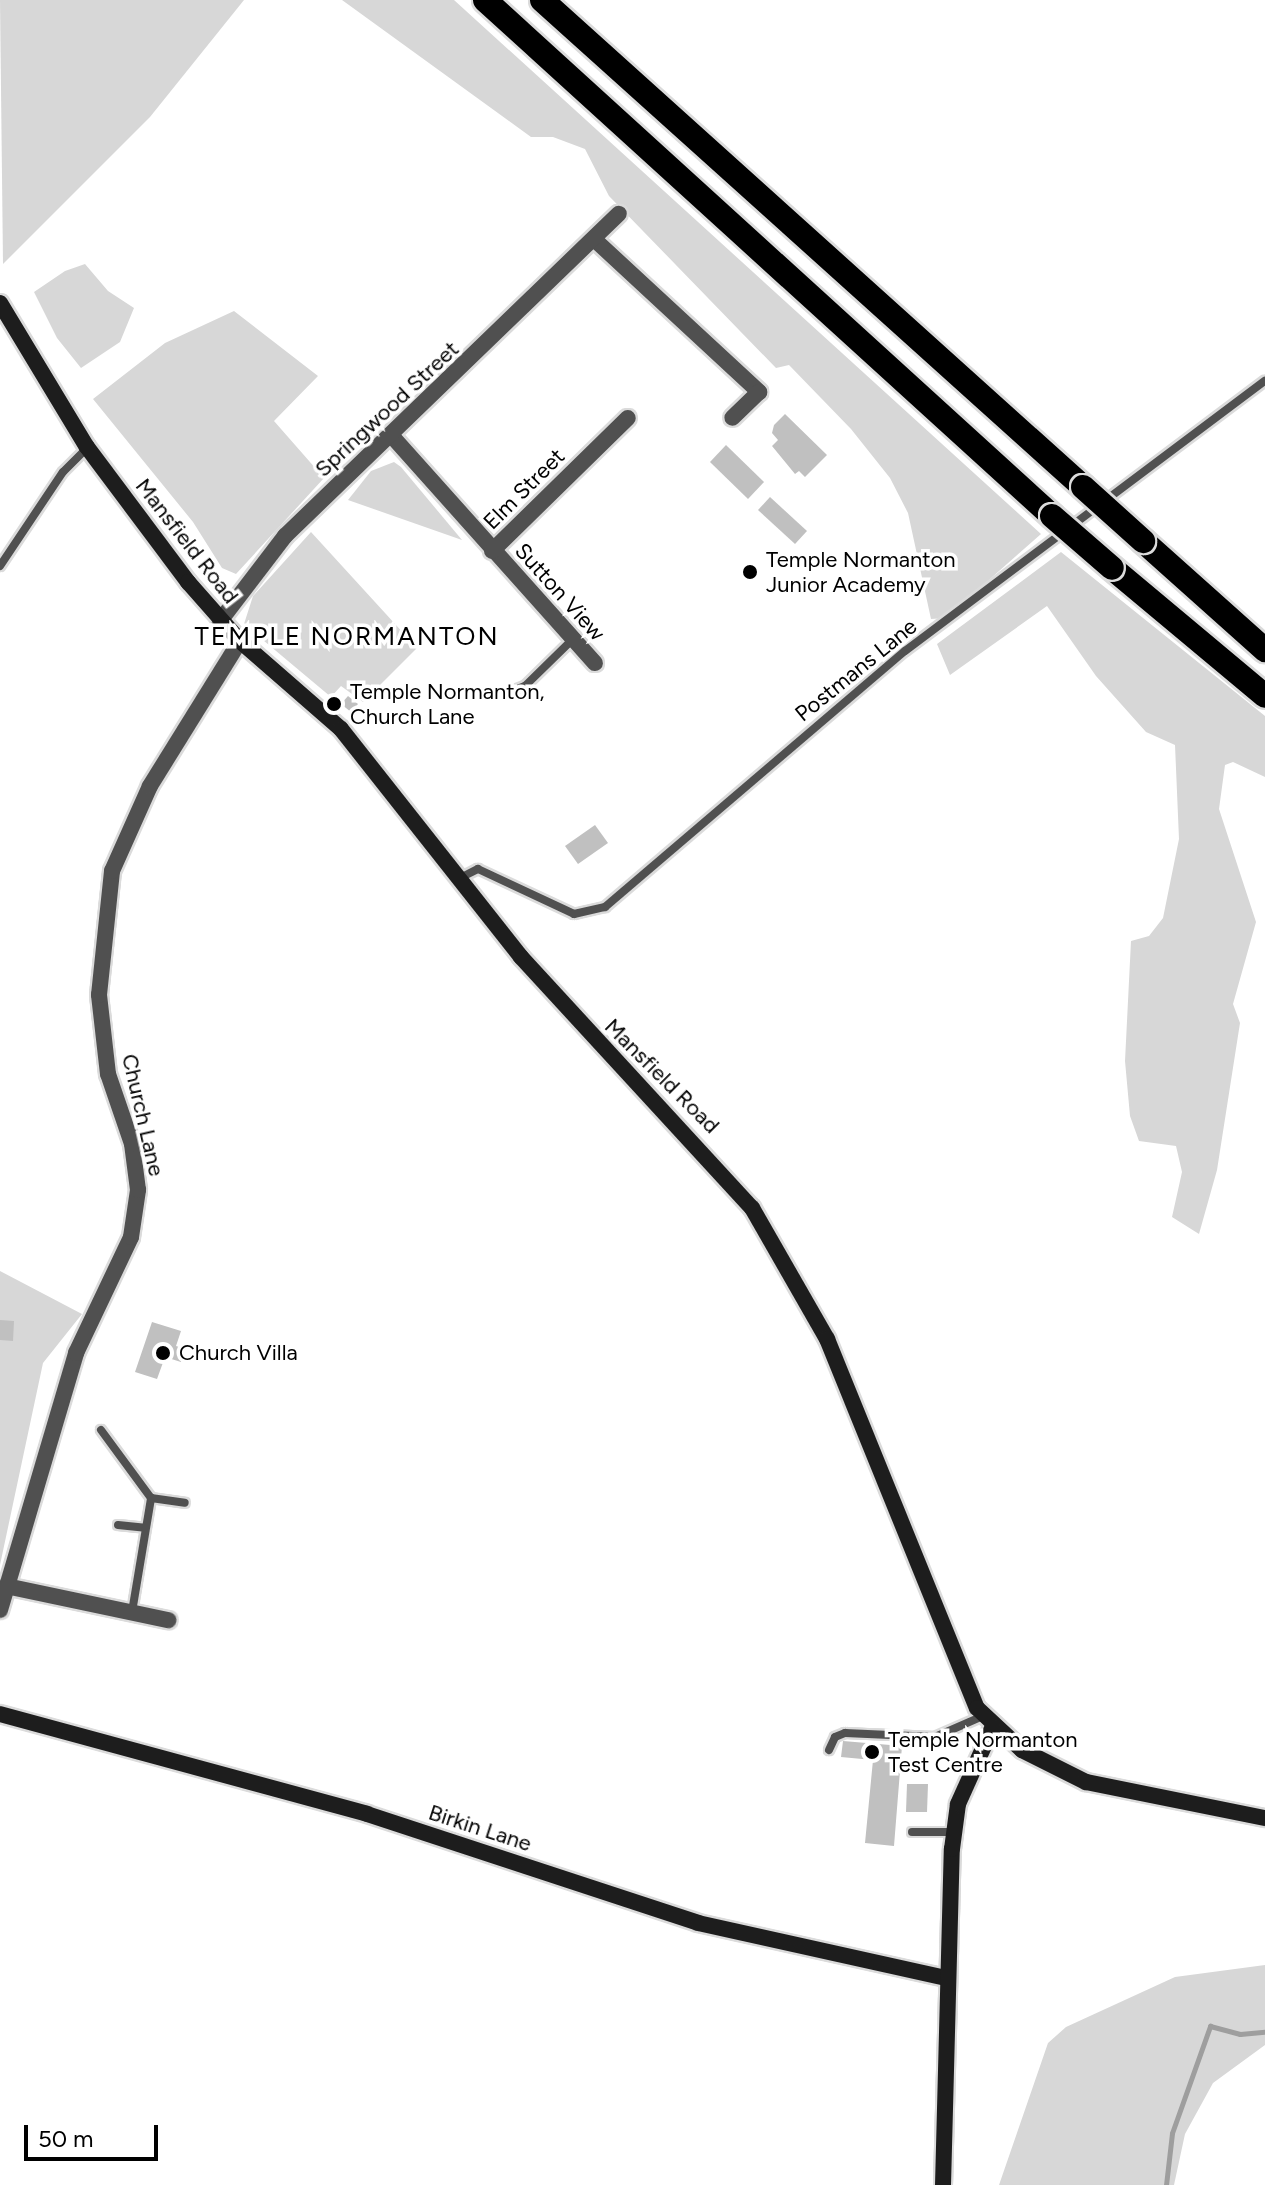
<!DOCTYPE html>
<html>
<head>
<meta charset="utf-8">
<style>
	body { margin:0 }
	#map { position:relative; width:1265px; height:2185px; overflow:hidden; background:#fff; font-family:Figtree,sans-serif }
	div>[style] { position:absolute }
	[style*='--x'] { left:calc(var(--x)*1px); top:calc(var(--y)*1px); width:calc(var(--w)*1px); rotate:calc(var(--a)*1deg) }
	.green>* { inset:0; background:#d7d7d7 }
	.stream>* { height:5px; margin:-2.5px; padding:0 2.5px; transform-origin:2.5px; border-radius:2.5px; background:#9e9e9e }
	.building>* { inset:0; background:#c0c0c0 }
	.roads { filter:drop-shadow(2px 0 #dbdbdb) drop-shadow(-2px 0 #dbdbdb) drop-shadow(0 2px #dbdbdb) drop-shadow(0 -2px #dbdbdb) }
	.lane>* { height:8px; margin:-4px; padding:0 4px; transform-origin:4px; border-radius:4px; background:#505050 }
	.street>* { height:16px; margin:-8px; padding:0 8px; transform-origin:8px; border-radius:8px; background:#505050 }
	.secondary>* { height:16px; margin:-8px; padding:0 8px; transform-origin:8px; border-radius:8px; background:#1d1d1d }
	.highway>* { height:24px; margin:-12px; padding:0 12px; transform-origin:12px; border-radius:12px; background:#000 }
	.bridges { filter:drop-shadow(2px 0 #dbdbdb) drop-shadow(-2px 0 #dbdbdb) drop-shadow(0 2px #dbdbdb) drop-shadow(0 -2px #dbdbdb) }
	.highway-bridge>* { height:24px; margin:-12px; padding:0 12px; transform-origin:12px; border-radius:12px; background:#000 }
	.dots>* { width:22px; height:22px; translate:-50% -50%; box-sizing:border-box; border:4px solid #fff; border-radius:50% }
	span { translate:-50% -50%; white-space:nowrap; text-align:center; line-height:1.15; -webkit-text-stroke:7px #fff; paint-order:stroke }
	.street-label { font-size:22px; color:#000 }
	.poi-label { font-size:22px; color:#000 }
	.left { translate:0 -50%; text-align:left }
	.quarter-label { font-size:26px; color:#000; letter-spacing:2px }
	.scale { position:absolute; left:24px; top:2125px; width:134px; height:36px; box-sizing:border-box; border:4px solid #000; border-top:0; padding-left:10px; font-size:24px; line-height:28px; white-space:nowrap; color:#000; -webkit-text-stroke:6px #fff; paint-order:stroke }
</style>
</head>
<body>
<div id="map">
	<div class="green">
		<i style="clip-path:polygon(0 0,244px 0,150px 117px,3px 264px)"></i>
		<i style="clip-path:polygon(342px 0,454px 0,1041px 534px,946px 618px,931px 619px,908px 513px,890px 478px,851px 429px,789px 365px,776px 368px,609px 196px,585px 149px,553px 137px,531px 137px)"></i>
		<i style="clip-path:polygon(85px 264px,108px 291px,134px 308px,120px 342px,81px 368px,57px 338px,34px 292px,65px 271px)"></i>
		<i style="clip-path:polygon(234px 311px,318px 376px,274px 421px,324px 478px,236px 574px,222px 568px,193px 522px,93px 399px,165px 343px)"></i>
		<i style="clip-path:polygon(394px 462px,401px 467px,462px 540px,348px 500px,371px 471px)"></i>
		<i style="clip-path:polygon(311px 532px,417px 648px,363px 702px,341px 686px,331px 697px,244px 624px,253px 596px)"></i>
		<i style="clip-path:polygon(1061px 552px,1265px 716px,1265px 777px,1233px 762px,1225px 765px,1219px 809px,1256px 922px,1233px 1004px,1240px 1023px,1217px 1170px,1199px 1234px,1172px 1217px,1182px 1172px,1176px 1146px,1139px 1141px,1130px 1116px,1125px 1061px,1131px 941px,1149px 936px,1163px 918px,1179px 839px,1175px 745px,1146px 732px,1096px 676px,1047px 606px,950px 675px,937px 644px)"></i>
		<i style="clip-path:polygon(0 1271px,82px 1314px,43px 1363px,0 1565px)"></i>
		<i style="clip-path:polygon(1265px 1965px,1265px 2045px,1213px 2083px,1185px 2134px,1174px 2185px,999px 2185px,1048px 2043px,1066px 2027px,1175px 1977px)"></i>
	</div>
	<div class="stream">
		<i style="--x:1166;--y:2185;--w:52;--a:-83.4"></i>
		<i style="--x:1172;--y:2133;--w:114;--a:-70.4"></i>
		<i style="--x:1210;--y:2026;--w:31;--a:15"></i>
		<i style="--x:1240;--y:2034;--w:25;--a:-5"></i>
	</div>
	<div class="building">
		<i style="clip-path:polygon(785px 414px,827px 455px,805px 477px,799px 471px,795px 474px,772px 446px,778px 440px,772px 433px,774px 425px)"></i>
		<i style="clip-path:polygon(726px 445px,764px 482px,748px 499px,710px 462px)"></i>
		<i style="clip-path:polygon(770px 497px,807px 531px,795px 544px,758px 510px)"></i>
		<i style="clip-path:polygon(348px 696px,358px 704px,351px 712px,341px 704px)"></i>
		<i style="clip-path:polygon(595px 825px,608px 843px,578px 864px,565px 846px)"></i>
		<i style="clip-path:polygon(0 1320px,14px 1321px,13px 1341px,0 1340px)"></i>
		<i style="clip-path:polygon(152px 1322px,181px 1331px,176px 1346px,185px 1349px,181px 1362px,165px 1357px,157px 1379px,135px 1372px)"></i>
		<i style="clip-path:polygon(843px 1741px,902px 1746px,894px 1846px,865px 1843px,873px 1760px,841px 1757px)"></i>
		<i style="clip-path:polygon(907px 1784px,928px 1784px,927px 1812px,906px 1812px)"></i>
	</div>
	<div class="roads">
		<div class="lane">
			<i style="--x:0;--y:566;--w:113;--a:-56.2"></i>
			<i style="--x:63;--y:472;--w:34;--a:-45"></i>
			<i style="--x:505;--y:694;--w:22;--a:-22"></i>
			<i style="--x:525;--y:686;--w:67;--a:-44.4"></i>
			<i style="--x:462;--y:877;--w:18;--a:-27"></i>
			<i style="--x:478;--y:869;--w:106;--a:25.1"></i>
			<i style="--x:574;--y:914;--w:32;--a:-13"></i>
			<i style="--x:605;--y:907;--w:394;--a:-40.5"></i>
			<i style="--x:905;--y:651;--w:450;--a:-36.9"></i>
			<i style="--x:101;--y:1430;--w:84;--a:53.7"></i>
			<i style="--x:118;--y:1525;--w:27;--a:6"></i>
			<i style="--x:132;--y:1612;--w:116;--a:-80.5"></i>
			<i style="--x:151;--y:1498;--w:34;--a:8"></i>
			<i style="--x:829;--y:1750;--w:14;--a:-65"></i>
			<i style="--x:835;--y:1737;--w:11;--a:-22"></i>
			<i style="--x:845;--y:1733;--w:90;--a:2.5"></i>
			<i style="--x:935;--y:1737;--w:52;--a:-23.6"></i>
			<i style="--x:912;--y:1832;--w:42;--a:0"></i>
		</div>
		<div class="street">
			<i style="--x:595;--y:240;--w:224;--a:42.8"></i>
			<i style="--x:759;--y:392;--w:37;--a:136"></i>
			<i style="--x:391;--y:435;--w:306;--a:48.2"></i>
			<i style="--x:492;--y:551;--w:190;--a:-44.4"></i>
			<i style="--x:220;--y:621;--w:107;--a:-52.6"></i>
			<i style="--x:285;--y:536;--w:464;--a:-44"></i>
			<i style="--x:6;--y:1586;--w:166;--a:11.9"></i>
			<i style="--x:0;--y:1610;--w:268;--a:-73.5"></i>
			<i style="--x:76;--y:1353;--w:128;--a:-64.6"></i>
			<i style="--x:131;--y:1237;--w:48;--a:-81.5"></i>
			<i style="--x:138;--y:1190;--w:46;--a:-97.4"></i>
			<i style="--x:132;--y:1144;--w:74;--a:-108.9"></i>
			<i style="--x:108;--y:1074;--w:80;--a:-96.5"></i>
			<i style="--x:99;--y:995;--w:125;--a:-84"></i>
			<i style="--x:112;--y:871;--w:93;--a:-65.9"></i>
			<i style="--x:150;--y:786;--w:171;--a:-58.2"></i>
		</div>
		<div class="secondary">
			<i style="--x:0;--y:303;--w:168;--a:58.9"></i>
			<i style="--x:87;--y:447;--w:169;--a:53.2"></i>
			<i style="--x:188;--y:582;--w:79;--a:48.6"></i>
			<i style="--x:240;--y:641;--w:134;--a:41.1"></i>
			<i style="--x:341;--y:729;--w:290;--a:51.7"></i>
			<i style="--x:521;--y:957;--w:341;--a:47.4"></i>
			<i style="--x:752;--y:1208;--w:151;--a:60.2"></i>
			<i style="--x:827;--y:1339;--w:398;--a:67.9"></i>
			<i style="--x:977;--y:1708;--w:62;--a:43"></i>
			<i style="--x:1022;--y:1750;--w:72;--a:26.6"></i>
			<i style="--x:1086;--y:1782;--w:183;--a:11.4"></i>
			<i style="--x:0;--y:1714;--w:380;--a:15.2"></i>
			<i style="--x:367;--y:1814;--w:348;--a:18.2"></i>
			<i style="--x:698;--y:1923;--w:254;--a:12.5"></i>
			<i style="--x:943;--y:2185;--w:336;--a:-88.5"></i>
			<i style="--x:952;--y:1849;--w:45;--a:-82.4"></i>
			<i style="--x:958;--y:1804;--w:85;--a:-65.8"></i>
		</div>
		<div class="highway">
			<i style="--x:485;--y:0;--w:767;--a:42.3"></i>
			<i style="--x:542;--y:0;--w:728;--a:41.99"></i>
			<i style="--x:1143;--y:541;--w:164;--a:41.8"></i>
			<i style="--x:1112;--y:568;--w:199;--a:39.9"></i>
		</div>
	</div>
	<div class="bridges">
		<div class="highway-bridge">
			<i style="--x:1083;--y:487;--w:81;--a:42"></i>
			<i style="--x:1052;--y:516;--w:79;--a:40.9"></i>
		</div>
	</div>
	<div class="dots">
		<i style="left:750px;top:572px;background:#000"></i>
		<i style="left:334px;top:704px;background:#000"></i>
		<i style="left:163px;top:1353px;background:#000"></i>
		<i style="left:872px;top:1752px;background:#000"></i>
	</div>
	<div class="street-label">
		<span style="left:387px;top:409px;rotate:-43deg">Springwood Street</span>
		<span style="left:524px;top:489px;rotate:-45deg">Elm Street</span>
		<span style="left:187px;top:541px;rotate:52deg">Mansfield Road</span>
		<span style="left:560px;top:592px;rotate:48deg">Sutton View</span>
		<span style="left:856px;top:670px;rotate:-39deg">Postmans Lane</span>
		<span style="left:662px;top:1076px;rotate:45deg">Mansfield Road</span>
		<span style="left:143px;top:1115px;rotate:77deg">Church Lane</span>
		<span style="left:480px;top:1828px;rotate:18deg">Birkin Lane</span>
	</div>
	<div class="poi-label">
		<span class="left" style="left:766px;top:572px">Temple Normanton<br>Junior Academy</span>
		<span class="left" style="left:350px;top:704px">Temple Normanton,<br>Church Lane</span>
		<span class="left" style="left:179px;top:1353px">Church Villa</span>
		<span class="left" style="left:888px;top:1752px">Temple Normanton<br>Test Centre</span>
	</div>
	<div class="quarter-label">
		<span style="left:347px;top:637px">TEMPLE NORMANTON</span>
	</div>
	<div class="scale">50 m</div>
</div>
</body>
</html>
